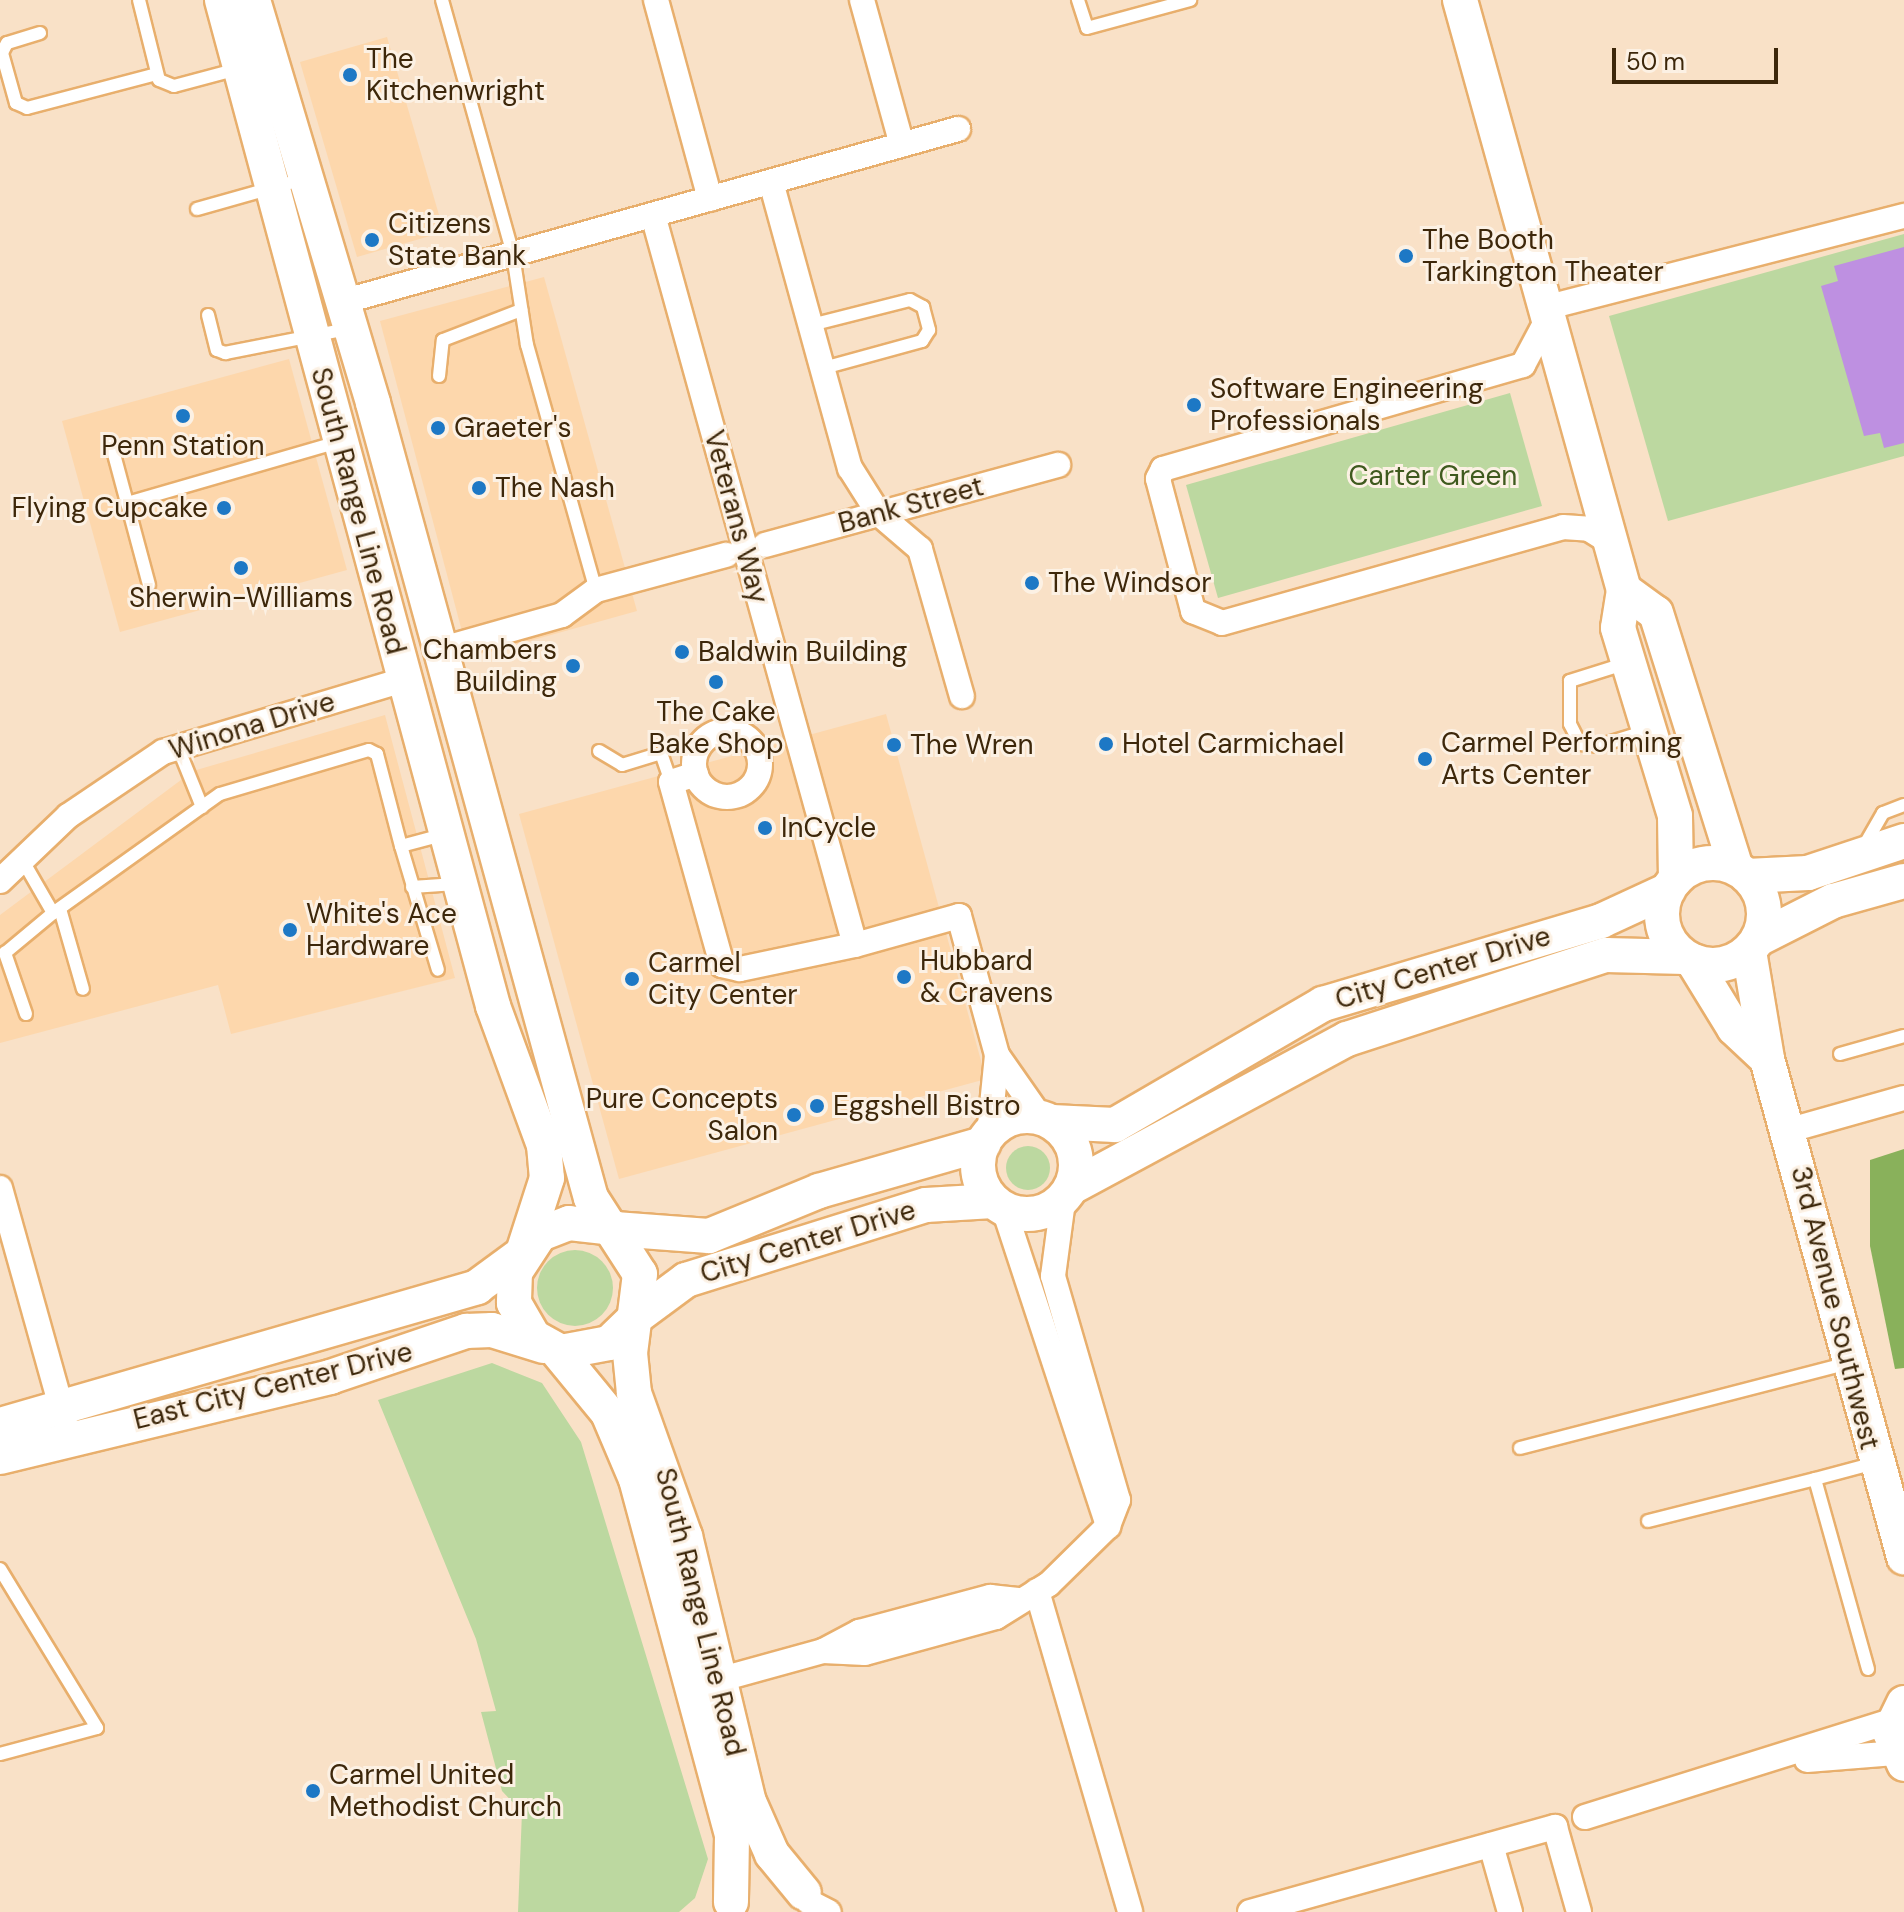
<!DOCTYPE html>
<html>
<head>
<meta charset="utf-8">
<style>
	body { margin:0 }
	#map { position:relative; width:1904px; height:1912px; overflow:hidden; background:#f9e1c7; font-family:"DM Sans",sans-serif }
	div>[style] { position:absolute }
	[style*='--x'] { left:calc(var(--x)*1px); top:calc(var(--y)*1px); width:calc(var(--w)*1px); rotate:calc(var(--a)*1deg) }
	.built>* { inset:0; background:#fdd7ac }
	.green>* { inset:0; background:#bcd8a0 }
	.round { border-radius:50% }
	.forest>* { inset:0; background:#89b15b }
	.water>* { inset:0; background:#be90e1 }
	.roads { filter:drop-shadow(2px 0 #e8af6d) drop-shadow(-2px 0 #e8af6d) drop-shadow(0 2px #e8af6d) drop-shadow(0 -2px #e8af6d) }
	.lane>* { height:12px; margin:-6px; padding:0 6px; transform-origin:6px; border-radius:6px; background:#fff }
	.street>* { height:24px; margin:-12px; padding:0 12px; transform-origin:12px; border-radius:12px; background:#fff }
	.street>.ring { margin:-12px; padding:0; box-sizing:content-box; background:none; border:24px solid #fff; border-radius:50% }
	.secondary>* { height:34px; margin:-17px; padding:0 17px; transform-origin:17px; border-radius:17px; background:#fff }
	.secondary>.ring { margin:-17px; padding:0; box-sizing:content-box; background:none; border:34px solid #fff; border-radius:50% }
	.dots>* { width:22px; height:22px; translate:-50% -50%; box-sizing:border-box; border:4px solid #fcf1e4; border-radius:50% }
	span { translate:-50% -50%; white-space:nowrap; text-align:center; line-height:1.15; -webkit-text-stroke:6px #fcf1e4; paint-order:stroke }
	.poi-label { font-size:28px; color:#3d270a }
	.left { translate:0 -50%; text-align:left }
	.right { translate:-100% -50%; text-align:right }
	.park-label { font-size:28px; color:#3f5a1e }
	.street-label { font-size:28px; color:#3d270a }
	.scale { position:absolute; left:1612px; top:48px; width:166px; height:36px; box-sizing:border-box; border:4px solid #3d270a; border-top:0; padding-left:10px; font-size:24px; line-height:28px; white-space:nowrap; color:#3d270a; -webkit-text-stroke:6px #fcf1e4; paint-order:stroke }
</style>
</head>
<body>
<div id="map">
	<div class="built">
		<i style="clip-path:polygon(387px 37px,444px 232px,357px 257px,300px 62px)"></i>
		<i style="clip-path:polygon(544px 277px,637px 611px,469px 658px,380px 321px)"></i>
		<i style="clip-path:polygon(289px 359px,347px 570px,120px 632px,62px 421px)"></i>
		<i style="clip-path:polygon(886px 714px,986px 1079px,619px 1179px,519px 814px)"></i>
		<i style="clip-path:polygon(385px 715px,455px 978px,231px 1034px,218px 985px,0 1043px,0 915px,193px 771px)"></i>
	</div>
	<div class="green">
		<i style="clip-path:polygon(1904px 234px,1904px 456px,1668px 521px,1609px 316px)"></i>
		<i style="clip-path:polygon(1510px 393px,1542px 506px,1218px 598px,1186px 485px)"></i>
		<i class="round" style="left:1006px;top:1146px;width:44px;height:44px"></i>
		<i class="round" style="left:537px;top:1250px;width:76px;height:76px"></i>
		<i style="clip-path:polygon(492px 1363px,542px 1383px,581px 1442px,708px 1859px,695px 1898px,679px 1912px,518px 1912px,522px 1812px,502px 1791px,481px 1712px,496px 1711px,476px 1639px,378px 1400px)"></i>
	</div>
	<div class="forest">
		<i style="clip-path:polygon(1904px 1149px,1904px 1368px,1895px 1369px,1870px 1246px,1870px 1160px)"></i>
	</div>
	<div class="water">
		<i style="clip-path:polygon(1904px 247px,1904px 443px,1884px 448px,1880px 433px,1864px 436px,1821px 286px,1838px 281px,1834px 266px)"></i>
	</div>
	<div class="roads">
		<div class="lane">
			<i style="--x:139;--y:0;--w:82;--a:76"></i>
			<i style="--x:159;--y:80;--w:16;--a:22"></i>
			<i style="--x:174;--y:86;--w:66;--a:-14.9"></i>
			<i style="--x:442;--y:0;--w:265;--a:74.4"></i>
			<i style="--x:513;--y:255;--w:91;--a:81.2"></i>
			<i style="--x:527;--y:345;--w:255;--a:74.3"></i>
			<i style="--x:1078;--y:0;--w:29;--a:72"></i>
			<i style="--x:1087;--y:28;--w:107;--a:-15.2"></i>
			<i style="--x:40;--y:33;--w:34;--a:163"></i>
			<i style="--x:7;--y:43;--w:11;--a:117"></i>
			<i style="--x:2;--y:53;--w:52;--a:74.4"></i>
			<i style="--x:16;--y:103;--w:12;--a:24"></i>
			<i style="--x:27;--y:108;--w:134;--a:-14.7"></i>
			<i style="--x:197;--y:209;--w:111;--a:-15.7"></i>
			<i style="--x:208;--y:315;--w:36;--a:76"></i>
			<i style="--x:217;--y:350;--w:9;--a:21"></i>
			<i style="--x:225;--y:353;--w:124;--a:-11.1"></i>
			<i style="--x:811;--y:325;--w:102;--a:-14.2"></i>
			<i style="--x:910;--y:300;--w:15;--a:28"></i>
			<i style="--x:923;--y:307;--w:24;--a:75"></i>
			<i style="--x:929;--y:330;--w:13;--a:122"></i>
			<i style="--x:922;--y:341;--w:103;--a:164.7"></i>
			<i style="--x:439;--y:376;--w:36;--a:-84"></i>
			<i style="--x:443;--y:340;--w:84;--a:-21"></i>
			<i style="--x:111;--y:443;--w:147;--a:75"></i>
			<i style="--x:127;--y:503;--w:220;--a:-16.1"></i>
			<i style="--x:1627;--y:663;--w:60;--a:162.5"></i>
			<i style="--x:1570;--y:681;--w:43;--a:90"></i>
			<i style="--x:1570;--y:724;--w:22;--a:63"></i>
			<i style="--x:1580;--y:744;--w:18;--a:6"></i>
			<i style="--x:1598;--y:746;--w:51;--a:-17"></i>
			<i style="--x:177;--y:745;--w:67;--a:68"></i>
			<i style="--x:599;--y:751;--w:27;--a:31"></i>
			<i style="--x:622;--y:765;--w:41;--a:-17.1"></i>
			<i style="--x:661;--y:753;--w:31;--a:71"></i>
			<i style="--x:401;--y:846;--w:129;--a:73.4"></i>
			<i style="--x:1864;--y:846;--w:38;--a:-60"></i>
			<i style="--x:1883;--y:813;--w:22;--a:-21"></i>
			<i style="--x:23;--y:861;--w:60;--a:60"></i>
			<i style="--x:53;--y:913;--w:205;--a:-35.5"></i>
			<i style="--x:220;--y:794;--w:155;--a:-16.5"></i>
			<i style="--x:369;--y:750;--w:9;--a:27"></i>
			<i style="--x:377;--y:754;--w:95;--a:75.4"></i>
			<i style="--x:401;--y:846;--w:47;--a:-14.9"></i>
			<i style="--x:412;--y:887;--w:44;--a:-3.9"></i>
			<i style="--x:60;--y:909;--w:83;--a:74"></i>
			<i style="--x:26;--y:1014;--w:65;--a:-109"></i>
			<i style="--x:5;--y:953;--w:62;--a:-39.8"></i>
			<i style="--x:1840;--y:1054;--w:66;--a:-15.7"></i>
			<i style="--x:1520;--y:1448;--w:340;--a:-14.5"></i>
			<i style="--x:1648;--y:1521;--w:172;--a:-14.1"></i>
			<i style="--x:0;--y:1569;--w:186;--a:58.6"></i>
			<i style="--x:97;--y:1728;--w:100;--a:165"></i>
			<i style="--x:1868;--y:1669;--w:197;--a:-105.6"></i>
			<i style="--x:1815;--y:1479;--w:62;--a:-14.9"></i>
		</div>
		<div class="street">
			<i style="--x:656;--y:0;--w:206;--a:74.8"></i>
			<i style="--x:862;--y:0;--w:150;--a:74.6"></i>
			<i style="--x:771;--y:182;--w:297;--a:74.6"></i>
			<i style="--x:850;--y:468;--w:54;--a:57.8"></i>
			<i style="--x:879;--y:514;--w:54;--a:40.5"></i>
			<i style="--x:920;--y:549;--w:153;--a:74.1"></i>
			<i style="--x:653;--y:215;--w:757;--a:74.53"></i>
			<i style="--x:855;--y:945;--w:108;--a:-15.6"></i>
			<i style="--x:959;--y:916;--w:144;--a:74.7"></i>
			<i style="--x:997;--y:1055;--w:80;--a:95.7"></i>
			<i style="--x:342;--y:302;--w:640;--a:-15.69"></i>
			<i style="--x:1545;--y:308;--w:371;--a:-14.4"></i>
			<i style="--x:1548;--y:318;--w:53;--a:118"></i>
			<i style="--x:1523;--y:365;--w:375;--a:163.9"></i>
			<i style="--x:1163;--y:469;--w:11;--a:117"></i>
			<i style="--x:1158;--y:479;--w:137;--a:75.1"></i>
			<i style="--x:1193;--y:611;--w:31;--a:22"></i>
			<i style="--x:1222;--y:623;--w:354;--a:-15.7"></i>
			<i style="--x:1563;--y:527;--w:26;--a:4"></i>
			<i style="--x:1589;--y:529;--w:26;--a:32"></i>
			<i style="--x:765;--y:545;--w:304;--a:-15.3"></i>
			<i style="--x:442;--y:649;--w:125;--a:-15.8"></i>
			<i style="--x:562;--y:615;--w:42;--a:-36.3"></i>
			<i style="--x:596;--y:590;--w:135;--a:-15.1"></i>
			<i class="ring" style="left:694px;top:731px;width:42px;height:42px"></i>
			<i style="--x:696;--y:774;--w:26;--a:162"></i>
			<i style="--x:671;--y:782;--w:190;--a:74.4"></i>
			<i style="--x:722;--y:965;--w:18;--a:13"></i>
			<i style="--x:740;--y:969;--w:117;--a:-11.8"></i>
			<i style="--x:0;--y:881;--w:94;--a:-43.7"></i>
			<i style="--x:68;--y:816;--w:115;--a:-34"></i>
			<i style="--x:163;--y:752;--w:251;--a:-16.7"></i>
			<i style="--x:997;--y:1055;--w:77;--a:55.1"></i>
			<i style="--x:1790;--y:1130;--w:118;--a:-15.7"></i>
			<i style="--x:0;--y:1188;--w:242;--a:74.4"></i>
			<i style="--x:1004;--y:1209;--w:334;--a:71.8"></i>
			<i style="--x:1037;--y:1591;--w:334;--a:73.8"></i>
			<i style="--x:823;--y:1651;--w:42;--a:2.7"></i>
			<i style="--x:865;--y:1653;--w:136;--a:-15.4"></i>
			<i style="--x:996;--y:1617;--w:62;--a:-31.9"></i>
			<i style="--x:1049;--y:1584;--w:83;--a:-44.5"></i>
			<i style="--x:1108;--y:1526;--w:28;--a:-69"></i>
			<i style="--x:1118;--y:1500;--w:233;--a:-106.2"></i>
			<i style="--x:1053;--y:1276;--w:76;--a:-82.4"></i>
			<i style="--x:718;--y:1680;--w:109;--a:-15.4"></i>
			<i style="--x:823;--y:1651;--w:41;--a:-27.8"></i>
			<i style="--x:859;--y:1632;--w:136;--a:-15"></i>
			<i style="--x:990;--y:1597;--w:28;--a:6"></i>
			<i style="--x:1807;--y:1760;--w:88;--a:-4.5"></i>
			<i style="--x:1585;--y:1817;--w:321;--a:-17.4"></i>
			<i style="--x:1491;--y:1845;--w:70;--a:74.2"></i>
			<i style="--x:809;--y:1902;--w:22;--a:27"></i>
			<i style="--x:1250;--y:1912;--w:317;--a:-15.6"></i>
			<i style="--x:1555;--y:1827;--w:88;--a:74.2"></i>
		</div>
		<div class="secondary">
			<i style="--x:222;--y:0;--w:1042;--a:74.92"></i>
			<i style="--x:493;--y:1006;--w:148;--a:69.9"></i>
			<i style="--x:544;--y:1145;--w:33;--a:85"></i>
			<i style="--x:547;--y:1178;--w:75;--a:107.9"></i>
			<i style="--x:253;--y:0;--w:420;--a:73.4"></i>
			<i style="--x:373;--y:403;--w:824;--a:74.67"></i>
			<i style="--x:591;--y:1198;--w:90;--a:57.2"></i>
			<i style="--x:640;--y:1274;--w:80;--a:97.2"></i>
			<i style="--x:630;--y:1353;--w:40;--a:84.3"></i>
			<i style="--x:634;--y:1393;--w:152;--a:70.4"></i>
			<i style="--x:685;--y:1536;--w:274;--a:76.5"></i>
			<i style="--x:749;--y:1802;--w:57;--a:66.1"></i>
			<i style="--x:772;--y:1854;--w:50;--a:50.6"></i>
			<i style="--x:1460;--y:0;--w:612;--a:74.47"></i>
			<i style="--x:1624;--y:590;--w:38;--a:99"></i>
			<i style="--x:1618;--y:628;--w:196;--a:73.1"></i>
			<i style="--x:1675;--y:816;--w:63;--a:89.1"></i>
			<i style="--x:1624;--y:590;--w:39;--a:36"></i>
			<i style="--x:1656;--y:613;--w:267;--a:72.6"></i>
			<i class="ring" style="left:1662px;top:863px;width:68px;height:68px"></i>
			<i style="--x:1747;--y:876;--w:61;--a:-2.8"></i>
			<i style="--x:1808;--y:873;--w:101;--a:-18.4"></i>
			<i style="--x:1758;--y:939;--w:84;--a:-26.9"></i>
			<i style="--x:1833;--y:901;--w:74;--a:-15.7"></i>
			<i style="--x:1749;--y:951;--w:109;--a:80.5"></i>
			<i style="--x:1767;--y:1059;--w:517;--a:74.62"></i>
			<i style="--x:1693;--y:961;--w:79;--a:58.5"></i>
			<i style="--x:1734;--y:1028;--w:45;--a:43.2"></i>
			<i class="ring" style="left:978px;top:1116px;width:64px;height:64px"></i>
			<i style="--x:1052;--y:1122;--w:63;--a:2.7"></i>
			<i style="--x:1115;--y:1125;--w:241;--a:-30.2"></i>
			<i style="--x:1323;--y:1004;--w:290;--a:-16.6"></i>
			<i style="--x:1601;--y:921;--w:74;--a:-24.8"></i>
			<i style="--x:1072;--y:1187;--w:312;--a:-28.3"></i>
			<i style="--x:1347;--y:1039;--w:272;--a:-18"></i>
			<i style="--x:1606;--y:955;--w:79;--a:1.5"></i>
			<i style="--x:614;--y:1228;--w:45;--a:-173.7"></i>
			<i style="--x:569;--y:1223;--w:31;--a:159"></i>
			<i style="--x:540;--y:1234;--w:45;--a:123.3"></i>
			<i style="--x:515;--y:1272;--w:31;--a:92"></i>
			<i style="--x:514;--y:1303;--w:39;--a:60"></i>
			<i style="--x:534;--y:1337;--w:31;--a:29"></i>
			<i style="--x:561;--y:1352;--w:49;--a:-10.6"></i>
			<i style="--x:609;--y:1343;--w:36;--a:-44"></i>
			<i style="--x:615;--y:1229;--w:94;--a:4.3"></i>
			<i style="--x:709;--y:1236;--w:119;--a:-22.2"></i>
			<i style="--x:819;--y:1191;--w:171;--a:-16"></i>
			<i style="--x:636;--y:1317;--w:62;--a:-36.5"></i>
			<i style="--x:686;--y:1280;--w:251;--a:-17.4"></i>
			<i style="--x:926;--y:1205;--w:67;--a:-3.4"></i>
			<i style="--x:557;--y:1351;--w:80;--a:50.6"></i>
			<i style="--x:608;--y:1413;--w:72;--a:67"></i>
			<i style="--x:636;--y:1479;--w:370;--a:74.9"></i>
			<i style="--x:732;--y:1836;--w:66;--a:90.9"></i>
			<i style="--x:0;--y:1425;--w:497;--a:-16.1"></i>
			<i style="--x:477;--y:1287;--w:56;--a:-36.3"></i>
			<i style="--x:0;--y:1457;--w:340;--a:-13.6"></i>
			<i style="--x:330;--y:1377;--w:144;--a:-18.7"></i>
			<i style="--x:466;--y:1331;--w:26;--a:-2"></i>
			<i style="--x:492;--y:1330;--w:54;--a:17.1"></i>
			<i style="--x:1904;--y:1703;--w:32;--a:116"></i>
			<i style="--x:1890;--y:1732;--w:35;--a:66"></i>
		</div>
	</div>
	<div class="dots">
		<i style="left:350px;top:75px;background:#1d78c5"></i>
		<i style="left:372px;top:240px;background:#1d78c5"></i>
		<i style="left:1406px;top:256px;background:#1d78c5"></i>
		<i style="left:1194px;top:405px;background:#1d78c5"></i>
		<i style="left:183px;top:416px;background:#1d78c5"></i>
		<i style="left:438px;top:428px;background:#1d78c5"></i>
		<i style="left:479px;top:488px;background:#1d78c5"></i>
		<i style="left:224px;top:508px;background:#1d78c5"></i>
		<i style="left:241px;top:568px;background:#1d78c5"></i>
		<i style="left:1032px;top:583px;background:#1d78c5"></i>
		<i style="left:682px;top:652px;background:#1d78c5"></i>
		<i style="left:573px;top:666px;background:#1d78c5"></i>
		<i style="left:716px;top:682px;background:#1d78c5"></i>
		<i style="left:1106px;top:744px;background:#1d78c5"></i>
		<i style="left:894px;top:745px;background:#1d78c5"></i>
		<i style="left:1425px;top:759px;background:#1d78c5"></i>
		<i style="left:765px;top:828px;background:#1d78c5"></i>
		<i style="left:290px;top:930px;background:#1d78c5"></i>
		<i style="left:904px;top:977px;background:#1d78c5"></i>
		<i style="left:632px;top:979px;background:#1d78c5"></i>
		<i style="left:817px;top:1106px;background:#1d78c5"></i>
		<i style="left:794px;top:1115px;background:#1d78c5"></i>
		<i style="left:313px;top:1791px;background:#1d78c5"></i>
	</div>
	<div class="poi-label">
		<span class="left" style="left:366px;top:75px">The<br>Kitchenwright</span>
		<span class="left" style="left:388px;top:240px">Citizens<br>State Bank</span>
		<span class="left" style="left:1422px;top:256px">The Booth<br>Tarkington Theater</span>
		<span class="left" style="left:1210px;top:405px">Software Engineering<br>Professionals</span>
		<span class="left" style="left:454px;top:428px">Graeter's</span>
		<span style="left:183px;top:446px">Penn Station</span>
		<span class="left" style="left:495px;top:488px">The Nash</span>
		<span class="right" style="left:208px;top:508px">Flying Cupcake</span>
		<span class="left" style="left:1048px;top:583px">The Windsor</span>
		<span style="left:241px;top:598px">Sherwin-Williams</span>
		<span class="right" style="left:557px;top:666px">Chambers<br>Building</span>
		<span class="left" style="left:698px;top:652px">Baldwin Building</span>
		<span style="left:716px;top:728px">The Cake<br>Bake Shop</span>
		<span class="left" style="left:1441px;top:759px">Carmel Performing<br>Arts Center</span>
		<span class="left" style="left:1122px;top:744px">Hotel Carmichael</span>
		<span class="left" style="left:910px;top:745px">The Wren</span>
		<span class="left" style="left:781px;top:828px">InCycle</span>
		<span class="left" style="left:306px;top:930px">White's Ace<br>Hardware</span>
		<span class="left" style="left:920px;top:977px">Hubbard<br>&amp; Cravens</span>
		<span class="left" style="left:648px;top:979px">Carmel<br>City Center</span>
		<span class="right" style="left:778px;top:1115px">Pure Concepts<br>Salon</span>
		<span class="left" style="left:833px;top:1106px">Eggshell Bistro</span>
		<span class="left" style="left:329px;top:1791px">Carmel United<br>Methodist Church</span>
	</div>
	<div class="park-label">
		<span style="left:1433px;top:476px">Carter Green</span>
	</div>
	<div class="street-label">
		<span style="left:911px;top:505px;rotate:-15deg">Bank Street</span>
		<span style="left:358px;top:511px;rotate:75deg">South Range Line Road</span>
		<span style="left:736px;top:517px;rotate:75deg">Veterans Way</span>
		<span style="left:252px;top:726px;rotate:-17deg">Winona Drive</span>
		<span style="left:1443px;top:968px;rotate:-17deg">City Center Drive</span>
		<span style="left:808px;top:1242px;rotate:-17deg">City Center Drive</span>
		<span style="left:1835px;top:1308px;rotate:76deg">3rd Avenue Southwest</span>
		<span style="left:273px;top:1386px;rotate:-14deg">East City Center Drive</span>
		<span style="left:700px;top:1612px;rotate:76deg">South Range Line Road</span>
	</div>
	<div class="scale">50 m</div>
</div>
</body>
</html>
